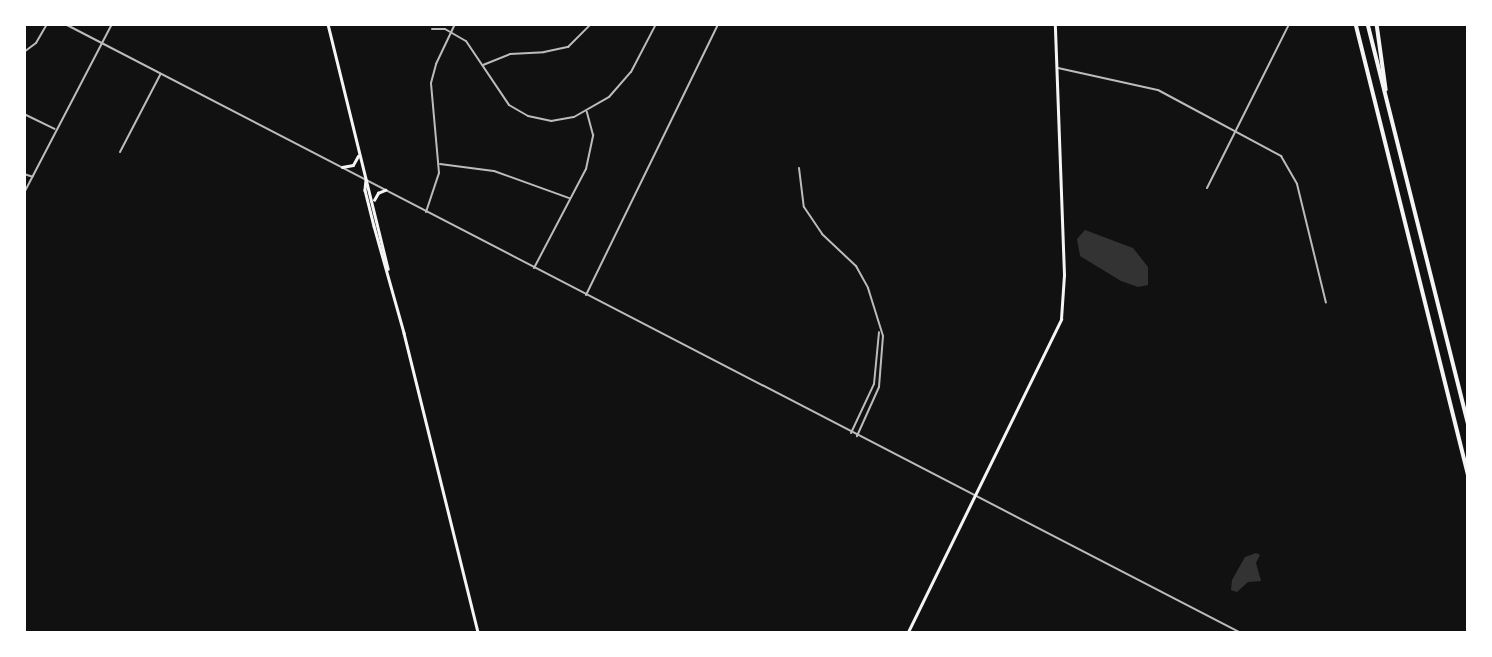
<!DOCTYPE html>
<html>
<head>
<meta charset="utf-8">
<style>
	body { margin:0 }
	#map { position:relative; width:1492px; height:657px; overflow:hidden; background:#111; font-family:"Noto Sans",sans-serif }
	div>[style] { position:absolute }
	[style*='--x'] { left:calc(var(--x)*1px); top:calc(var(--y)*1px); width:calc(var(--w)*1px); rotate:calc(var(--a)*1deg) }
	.water>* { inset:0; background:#333 }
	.minor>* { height:2px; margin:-1px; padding:0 1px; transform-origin:1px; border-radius:1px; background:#bcbcbc }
	.tertiary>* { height:2px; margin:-1px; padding:0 1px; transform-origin:1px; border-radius:1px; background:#bcbcbc }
	.secondary>* { height:2.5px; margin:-1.25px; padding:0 1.25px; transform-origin:1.25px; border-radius:1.25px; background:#f5f5f5 }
	.motorway>* { height:3.5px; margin:-1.75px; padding:0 1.75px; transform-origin:1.75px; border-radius:1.75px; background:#f5f5f5 }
	span { translate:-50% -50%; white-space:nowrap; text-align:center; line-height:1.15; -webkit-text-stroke:6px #fff; paint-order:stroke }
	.frame { position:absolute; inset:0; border:26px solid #fff; pointer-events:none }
</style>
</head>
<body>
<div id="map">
	<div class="water">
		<i style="clip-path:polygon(1085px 230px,1133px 248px,1148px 267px,1148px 285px,1138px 287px,1121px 281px,1080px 256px,1077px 239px)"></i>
		<i style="clip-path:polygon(1256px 553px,1260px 555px,1256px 563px,1261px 581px,1248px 582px,1237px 592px,1231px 590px,1232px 580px,1245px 557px)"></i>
	</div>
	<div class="minor">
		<i style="--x:432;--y:29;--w:13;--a:0"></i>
		<i style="--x:445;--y:29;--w:24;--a:30"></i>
		<i style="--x:466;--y:41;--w:77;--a:56.1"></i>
		<i style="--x:509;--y:105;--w:22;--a:30"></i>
		<i style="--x:528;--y:116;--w:24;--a:12"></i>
		<i style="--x:551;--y:121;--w:23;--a:-10"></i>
		<i style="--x:574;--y:117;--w:40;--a:-29.7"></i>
		<i style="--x:609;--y:97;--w:33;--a:-49"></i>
		<i style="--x:631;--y:72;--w:54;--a:-62.5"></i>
		<i style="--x:24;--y:52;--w:15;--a:-37"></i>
		<i style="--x:36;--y:43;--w:22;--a:-60"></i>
		<i style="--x:483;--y:65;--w:29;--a:-22"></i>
		<i style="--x:510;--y:54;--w:34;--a:-3"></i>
		<i style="--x:544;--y:52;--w:25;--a:-12"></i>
		<i style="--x:568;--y:47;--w:33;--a:-45"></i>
		<i style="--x:1058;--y:68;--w:102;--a:12.4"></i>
		<i style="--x:1158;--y:90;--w:140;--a:28.2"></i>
		<i style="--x:1281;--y:156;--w:32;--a:60"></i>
		<i style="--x:1297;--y:184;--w:122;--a:76.3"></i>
		<i style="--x:24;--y:114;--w:34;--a:26"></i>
		<i style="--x:120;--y:152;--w:87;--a:-62.5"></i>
		<i style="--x:440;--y:164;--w:54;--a:7.4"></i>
		<i style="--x:494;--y:171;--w:80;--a:19.8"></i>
		<i style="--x:799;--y:168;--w:39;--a:83"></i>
		<i style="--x:804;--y:207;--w:32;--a:56"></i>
		<i style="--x:822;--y:234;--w:47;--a:43.3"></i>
		<i style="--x:856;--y:266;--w:25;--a:61"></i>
		<i style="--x:868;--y:288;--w:50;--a:72.6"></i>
		<i style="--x:883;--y:336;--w:51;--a:94.5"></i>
		<i style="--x:879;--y:387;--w:54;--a:114.2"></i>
		<i style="--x:24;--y:174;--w:9;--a:18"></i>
		<i style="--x:1207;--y:188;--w:183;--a:-63.4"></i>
		<i style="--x:24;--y:193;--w:191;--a:-62.5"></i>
		<i style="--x:426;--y:212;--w:41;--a:-71.6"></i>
		<i style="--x:439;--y:173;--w:90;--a:-95.1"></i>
		<i style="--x:431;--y:83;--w:20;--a:-75"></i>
		<i style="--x:436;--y:64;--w:44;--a:-64.6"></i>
		<i style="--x:534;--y:268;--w:112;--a:-62.3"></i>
		<i style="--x:586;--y:169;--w:35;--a:-78"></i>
		<i style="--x:593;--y:135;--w:24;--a:-105"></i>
		<i style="--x:586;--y:295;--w:301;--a:-64"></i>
		<i style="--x:851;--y:433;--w:54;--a:-64.9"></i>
		<i style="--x:874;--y:384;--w:52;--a:-84.5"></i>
	</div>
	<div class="tertiary">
		<i style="--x:65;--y:24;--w:1322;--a:27.38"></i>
	</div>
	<div class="secondary">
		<i style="--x:328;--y:24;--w:252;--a:76.2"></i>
		<i style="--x:342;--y:167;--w:11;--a:-10"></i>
		<i style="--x:353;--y:165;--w:10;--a:-61"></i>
		<i style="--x:366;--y:180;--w:10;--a:96"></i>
		<i style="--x:365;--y:190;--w:37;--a:76"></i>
		<i style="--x:374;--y:226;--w:111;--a:74.3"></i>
		<i style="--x:404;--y:333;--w:308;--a:76.1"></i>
		<i style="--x:374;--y:200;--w:8;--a:-60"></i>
		<i style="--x:378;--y:193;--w:8;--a:-23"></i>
		<i style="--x:908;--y:632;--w:348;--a:-63.9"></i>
		<i style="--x:1061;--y:319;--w:44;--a:-86.1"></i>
		<i style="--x:1064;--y:275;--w:251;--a:-92.1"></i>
	</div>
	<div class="motorway">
		<i style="--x:1356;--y:24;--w:464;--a:76"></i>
		<i style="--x:1368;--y:24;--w:411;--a:75.9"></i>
		<i style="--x:1377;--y:24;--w:66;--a:82.1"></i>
	</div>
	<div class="frame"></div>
</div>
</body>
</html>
